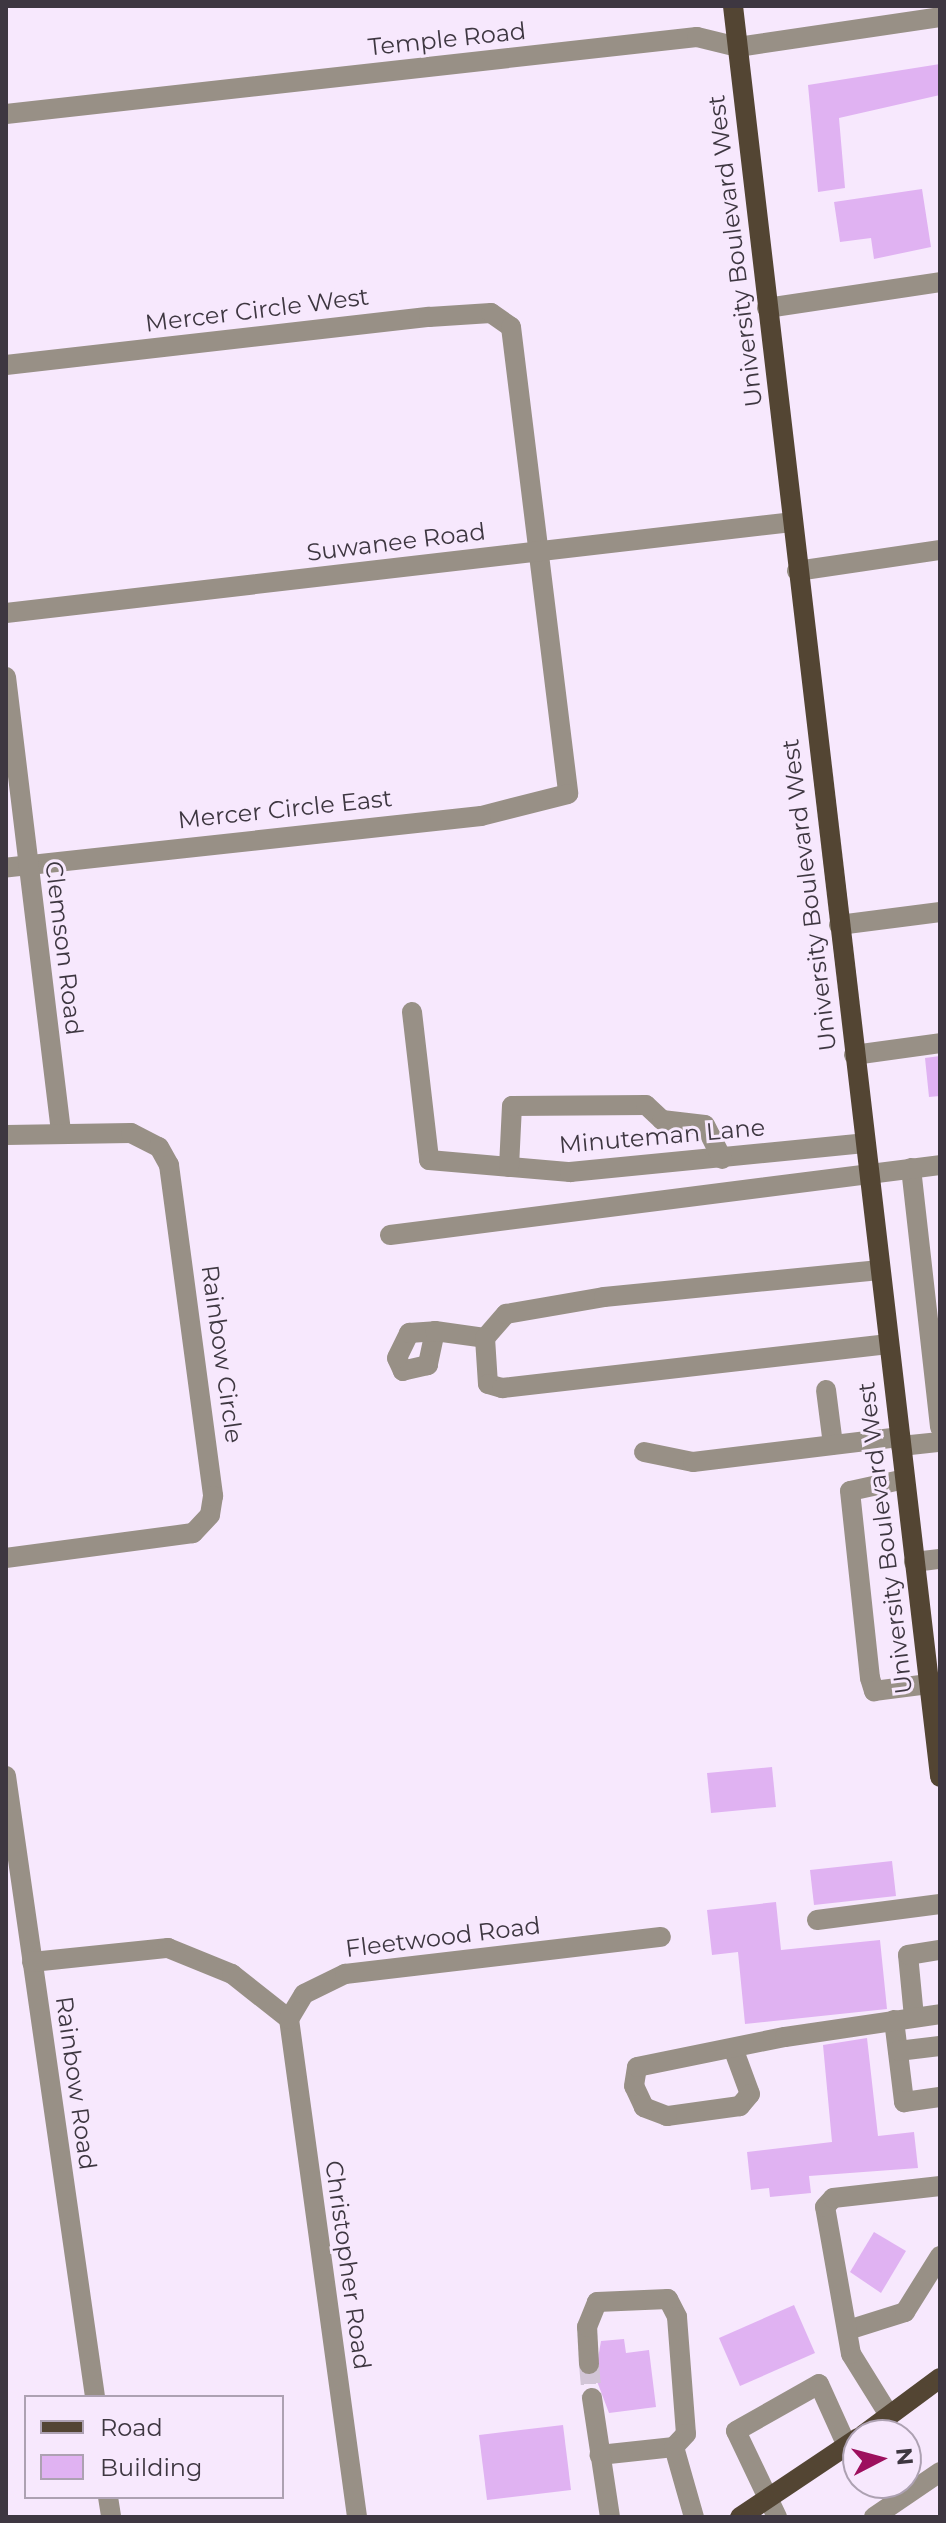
<!DOCTYPE html>
<html>
<head>
<meta charset="utf-8">
<style>
	body { margin:0 }
	#map { position:relative; width:946px; height:2523px; overflow:hidden; background:#f7e8fd; font-family:Montserrat,sans-serif }
	div>[style] { position:absolute }
	[style*='--x'] { left:calc(var(--x)*1px); top:calc(var(--y)*1px); width:calc(var(--w)*1px); rotate:calc(var(--a)*1deg) }
	.building>* { inset:0; background:#e0b2f2 }
	.minor-tunnel>* { height:20px; margin-top:-10px; transform-origin:0; background:repeating-linear-gradient(90deg,#d2c5d7 0 20px,transparent 0 30px) }
	.minor>* { height:20px; margin:-10px; padding:0 10px; transform-origin:10px; border-radius:10px; background:#989086 }
	.major>* { height:20px; margin:-10px; padding:0 10px; transform-origin:10px; border-radius:10px; background:#534533 }
	span { translate:-50% -50%; white-space:nowrap; text-align:center; line-height:1.15; -webkit-text-stroke:6px #f7e8fd; paint-order:stroke }
	.street-label { font-size:24px; color:#3e3741 }
	.frame { position:absolute; inset:0; border:8px solid #3e3741; pointer-events:none }
	.legend { position:absolute; left:24px; top:2395px; width:260px; height:104px; box-sizing:border-box; background:#f7e8fd; border:2px solid #ada1b2; margin:0; padding:10px 14px; list-style:none; font-size:24px; color:#3e3741 }
	.legend li { display:flex; align-items:center; gap:16px; height:40px }
	.legend b { width:40px; border:2px solid #ada1b2 }
	.north { position:absolute; left:842px; top:2419px; width:80px; height:80px; box-sizing:border-box; background:#f7e8fd; border:2px solid #ada1b2; border-radius:50%; rotate:84deg; font-size:22px; font-weight:700; line-height:32px; text-align:center; color:#3e3741 }
	.north::after { content:''; display:block; margin:auto; width:28px; height:36px; background:#9d105e; clip-path:polygon(50% 0,100% 100%,50% 72%,0 100%) }
</style>
</head>
<body>
<div id="map">
	<div class="building">
		<i style="clip-path:polygon(940px 64px,940px 95px,839px 118px,845px 188px,818px 192px,808px 85px)"></i>
		<i style="clip-path:polygon(922px 189px,931px 247px,874px 259px,871px 238px,840px 242px,834px 202px)"></i>
		<i style="clip-path:polygon(940px 1056px,940px 1096px,929px 1097px,925px 1058px)"></i>
		<i style="clip-path:polygon(772px 1767px,776px 1807px,711px 1813px,707px 1773px)"></i>
		<i style="clip-path:polygon(892px 1861px,896px 1896px,814px 1905px,810px 1870px)"></i>
		<i style="clip-path:polygon(776px 1902px,781px 1950px,880px 1940px,887px 2009px,745px 2024px,738px 1952px,712px 1955px,707px 1910px)"></i>
		<i style="clip-path:polygon(867px 2038px,878px 2136px,914px 2132px,918px 2168px,809px 2176px,811px 2193px,770px 2197px,769px 2188px,751px 2190px,747px 2152px,832px 2142px,823px 2045px)"></i>
		<i style="clip-path:polygon(874px 2232px,906px 2251px,881px 2293px,850px 2272px)"></i>
		<i style="clip-path:polygon(794px 2305px,815px 2353px,740px 2386px,719px 2338px)"></i>
		<i style="clip-path:polygon(624px 2339px,626px 2353px,649px 2350px,656px 2407px,609px 2413px,595px 2376px,601px 2341px)"></i>
		<i style="clip-path:polygon(563px 2425px,571px 2490px,487px 2500px,479px 2435px)"></i>
	</div>
	<div class="minor-tunnel">
		<i style="--x:589;--y:2364;--w:34;--a:85"></i>
	</div>
	<div class="minor">
		<i style="--x:6;--y:114;--w:695;--a:-6.36"></i>
		<i style="--x:697;--y:37;--w:42;--a:13.7"></i>
		<i style="--x:738;--y:47;--w:204;--a:-8.4"></i>
		<i style="--x:767;--y:308;--w:175;--a:-8.5"></i>
		<i style="--x:6;--y:365;--w:426;--a:-6.5"></i>
		<i style="--x:429;--y:317;--w:62;--a:-3.7"></i>
		<i style="--x:491;--y:313;--w:24;--a:35"></i>
		<i style="--x:511;--y:327;--w:470;--a:83"></i>
		<i style="--x:568;--y:794;--w:90;--a:165.8"></i>
		<i style="--x:481;--y:816;--w:478;--a:173.8"></i>
		<i style="--x:797;--y:571;--w:145;--a:-8.4"></i>
		<i style="--x:6;--y:613;--w:791;--a:-6.6"></i>
		<i style="--x:6;--y:677;--w:456;--a:83.1"></i>
		<i style="--x:839;--y:925;--w:102;--a:-7.3"></i>
		<i style="--x:412;--y:1012;--w:149;--a:83.4"></i>
		<i style="--x:429;--y:1160;--w:142;--a:4.9"></i>
		<i style="--x:570;--y:1172;--w:296;--a:-5.6"></i>
		<i style="--x:854;--y:1055;--w:87;--a:-7.9"></i>
		<i style="--x:6;--y:1135;--w:125;--a:-0.9"></i>
		<i style="--x:131;--y:1133;--w:31;--a:27"></i>
		<i style="--x:159;--y:1147;--w:21;--a:61"></i>
		<i style="--x:169;--y:1165;--w:334;--a:82.4"></i>
		<i style="--x:213;--y:1496;--w:19;--a:99"></i>
		<i style="--x:210;--y:1515;--w:25;--a:133"></i>
		<i style="--x:193;--y:1533;--w:189;--a:172.4"></i>
		<i style="--x:509;--y:1167;--w:61;--a:-87.2"></i>
		<i style="--x:512;--y:1106;--w:134;--a:-0.4"></i>
		<i style="--x:646;--y:1105;--w:22;--a:43"></i>
		<i style="--x:662;--y:1120;--w:43;--a:6.6"></i>
		<i style="--x:705;--y:1125;--w:38;--a:63"></i>
		<i style="--x:911;--y:1168;--w:261;--a:83.6"></i>
		<i style="--x:390;--y:1235;--w:554;--a:-7.25"></i>
		<i style="--x:435;--y:1331;--w:35;--a:102"></i>
		<i style="--x:428;--y:1365;--w:26;--a:167"></i>
		<i style="--x:403;--y:1371;--w:14;--a:-115"></i>
		<i style="--x:397;--y:1358;--w:28;--a:-64"></i>
		<i style="--x:409;--y:1333;--w:26;--a:-4"></i>
		<i style="--x:435;--y:1331;--w:50;--a:8"></i>
		<i style="--x:485;--y:1338;--w:32;--a:-49"></i>
		<i style="--x:506;--y:1314;--w:99;--a:-9.8"></i>
		<i style="--x:604;--y:1297;--w:277;--a:-5.6"></i>
		<i style="--x:485;--y:1338;--w:46;--a:86.3"></i>
		<i style="--x:488;--y:1384;--w:15;--a:16"></i>
		<i style="--x:502;--y:1388;--w:389;--a:-6.5"></i>
		<i style="--x:826;--y:1390;--w:55;--a:82.7"></i>
		<i style="--x:901;--y:1446;--w:39;--a:-6"></i>
		<i style="--x:644;--y:1452;--w:50;--a:11.5"></i>
		<i style="--x:693;--y:1462;--w:209;--a:-6.9"></i>
		<i style="--x:905;--y:1479;--w:56;--a:167.7"></i>
		<i style="--x:850;--y:1491;--w:188;--a:83.9"></i>
		<i style="--x:870;--y:1678;--w:14;--a:73"></i>
		<i style="--x:874;--y:1691;--w:55;--a:-7.3"></i>
		<i style="--x:914;--y:1562;--w:26;--a:-7"></i>
		<i style="--x:6;--y:1776;--w:627;--a:81.84"></i>
		<i style="--x:817;--y:1920;--w:124;--a:-7.4"></i>
		<i style="--x:32;--y:1962;--w:137;--a:-5.9"></i>
		<i style="--x:168;--y:1948;--w:69;--a:22.1"></i>
		<i style="--x:232;--y:1974;--w:73;--a:38.3"></i>
		<i style="--x:289;--y:2019;--w:503;--a:82.22"></i>
		<i style="--x:914;--y:2017;--w:62;--a:-95.5"></i>
		<i style="--x:908;--y:1955;--w:32;--a:-9"></i>
		<i style="--x:289;--y:2019;--w:29;--a:-59"></i>
		<i style="--x:304;--y:1994;--w:46;--a:-26"></i>
		<i style="--x:345;--y:1974;--w:318;--a:-6.7"></i>
		<i style="--x:894;--y:2020;--w:83;--a:83"></i>
		<i style="--x:904;--y:2102;--w:36;--a:-8"></i>
		<i style="--x:733;--y:2048;--w:49;--a:69.7"></i>
		<i style="--x:750;--y:2094;--w:16;--a:130"></i>
		<i style="--x:740;--y:2106;--w:74;--a:172.2"></i>
		<i style="--x:667;--y:2116;--w:25;--a:-159"></i>
		<i style="--x:644;--y:2107;--w:23;--a:-115"></i>
		<i style="--x:634;--y:2086;--w:19;--a:-81"></i>
		<i style="--x:637;--y:2067;--w:151;--a:-11.5"></i>
		<i style="--x:785;--y:2037;--w:157;--a:-8.4"></i>
		<i style="--x:898;--y:2051;--w:42;--a:-6.8"></i>
		<i style="--x:848;--y:2330;--w:60;--a:-17.5"></i>
		<i style="--x:905;--y:2312;--w:66;--a:-58"></i>
		<i style="--x:589;--y:2364;--w:37;--a:-93"></i>
		<i style="--x:587;--y:2327;--w:27;--a:-68"></i>
		<i style="--x:597;--y:2302;--w:71;--a:-2.4"></i>
		<i style="--x:668;--y:2299;--w:20;--a:63"></i>
		<i style="--x:677;--y:2317;--w:117;--a:85.6"></i>
		<i style="--x:686;--y:2434;--w:18;--a:133"></i>
		<i style="--x:674;--y:2447;--w:75;--a:173.9"></i>
		<i style="--x:592;--y:2398;--w:120;--a:81.4"></i>
		<i style="--x:889;--y:2415;--w:72;--a:-121.9"></i>
		<i style="--x:851;--y:2354;--w:149;--a:-100"></i>
		<i style="--x:825;--y:2207;--w:12;--a:-48"></i>
		<i style="--x:833;--y:2198;--w:108;--a:-6.4"></i>
		<i style="--x:674;--y:2447;--w:73;--a:74.1"></i>
		<i style="--x:108;--y:2497;--w:20;--a:81"></i>
		<i style="--x:777;--y:2517;--w:95;--a:-115.5"></i>
		<i style="--x:736;--y:2431;--w:95;--a:-29.5"></i>
		<i style="--x:819;--y:2384;--w:68;--a:65.7"></i>
		<i style="--x:874;--y:2517;--w:80;--a:-34.3"></i>
	</div>
	<div class="major">
		<i style="--x:733;--y:6;--w:1783;--a:83.33"></i>
		<i style="--x:863;--y:2435;--w:96;--a:-36.5"></i>
		<i style="--x:740;--y:2517;--w:142;--a:-33.8"></i>
	</div>
	<div class="street-label">
		<span style="left:447px;top:39px;rotate:-6deg">Temple Road</span>
		<span style="left:735px;top:251px;rotate:-97deg">University Boulevard West</span>
		<span style="left:257px;top:310px;rotate:-7deg">Mercer Circle West</span>
		<span style="left:396px;top:542px;rotate:-7deg">Suwanee Road</span>
		<span style="left:285px;top:809px;rotate:-6deg">Mercer Circle East</span>
		<span style="left:809px;top:895px;rotate:-97deg">University Boulevard West</span>
		<span style="left:64px;top:948px;rotate:83deg">Clemson Road</span>
		<span style="left:662px;top:1136px;rotate:-5deg">Minuteman Lane</span>
		<span style="left:222px;top:1354px;rotate:82deg">Rainbow Circle</span>
		<span style="left:885px;top:1538px;rotate:-97deg">University Boulevard West</span>
		<span style="left:443px;top:1937px;rotate:-7deg">Fleetwood Road</span>
		<span style="left:76px;top:2083px;rotate:82deg">Rainbow Road</span>
		<span style="left:348px;top:2265px;rotate:82deg">Christopher Road</span>
	</div>
	<div class="frame"></div>
	<ul class="legend">
	<li><b style="height:10px;background:#534533"></b>Road</li>
	<li><b style="height:22px;background:#e0b2f2"></b>Building</li>
	</ul>
	<div class="north">N</div>
</div>
</body>
</html>
